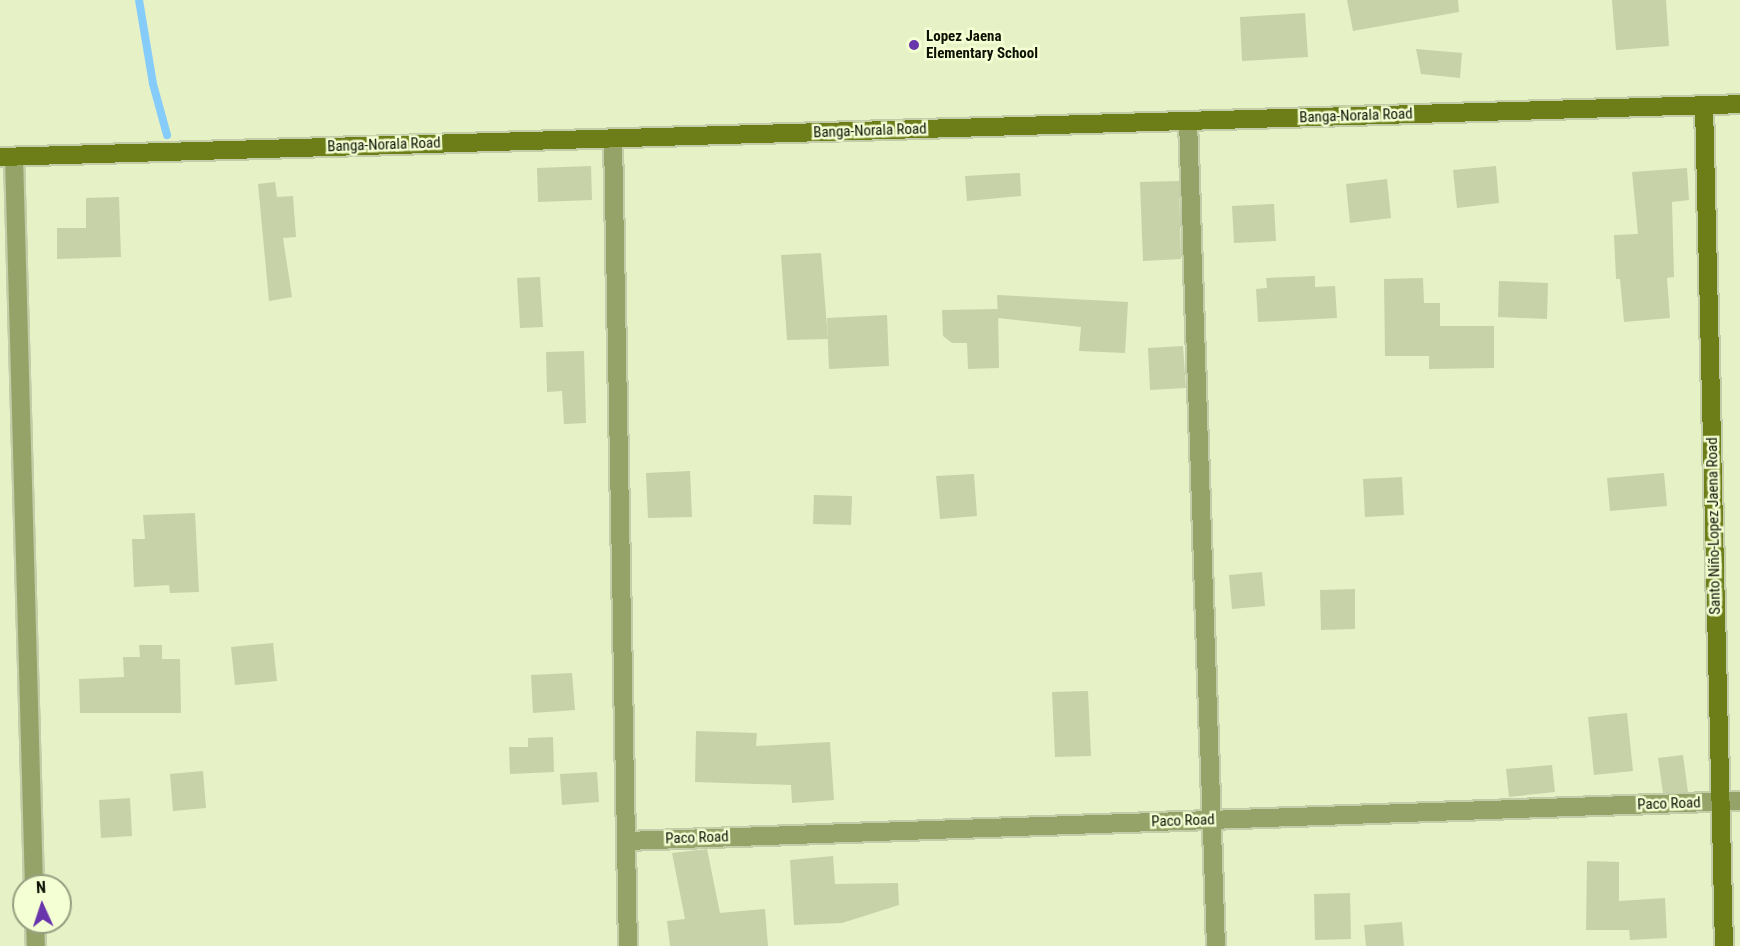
<!DOCTYPE html>
<html>
<head>
<meta charset="utf-8">
<style>
	body { margin:0 }
	#map { position:relative; width:1740px; height:946px; overflow:hidden; background:#e6f1c6; font-family:"Roboto Condensed",sans-serif }
	div>[style] { position:absolute }
	[style*='--x'] { left:calc(var(--x)*1px); top:calc(var(--y)*1px); width:calc(var(--w)*1px); rotate:calc(var(--a)*1deg) }
	.stream>* { height:8px; margin:-4px; padding:0 4px; transform-origin:4px; border-radius:4px; background:#86ccfa }
	.building>* { inset:0; background:#c7d2a8 }
	.roads { filter:drop-shadow(2px 0 #c3cda7) drop-shadow(-2px 0 #c3cda7) drop-shadow(0 2px #c3cda7) drop-shadow(0 -2px #c3cda7) }
	.street>* { height:18px; margin:-9px; padding:0 9px; transform-origin:9px; border-radius:9px; background:#95a268 }
	.secondary>* { height:18px; margin:-9px; padding:0 9px; transform-origin:9px; border-radius:9px; background:#6d7e18 }
	.dots>* { width:16px; height:16px; translate:-50% -50%; box-sizing:border-box; border:3px solid #f4ffd3; border-radius:50% }
	span { translate:-50% -50%; white-space:nowrap; text-align:center; line-height:1.15; -webkit-text-stroke:5px #f4ffd3; paint-order:stroke }
	.poi-label { font-size:15px; color:#0d1003; font-weight:700 }
	.left { translate:0 -50%; text-align:left }
	.street-label { font-size:15px; color:#0d1003 }
	.north { position:absolute; left:12px; top:874px; width:60px; height:60px; box-sizing:border-box; background:#f4ffd3; border:2px solid #989f80; border-radius:50%; rotate:357deg; font-size:16px; font-weight:700; line-height:24px; text-align:center; color:#0d1003 }
	.north::after { content:''; display:block; margin:auto; width:21px; height:27px; background:#6835ac; clip-path:polygon(50% 0,100% 100%,50% 72%,0 100%) }
</style>
</head>
<body>
<div id="map">
	<div class="stream">
		<i style="--x:139;--y:0;--w:85;--a:80.5"></i>
		<i style="--x:153;--y:84;--w:53;--a:74.6"></i>
	</div>
	<div class="building">
		<i style="clip-path:polygon(1347px 0,1458px 0,1459px 12px,1353px 31px)"></i>
		<i style="clip-path:polygon(1612px 0,1666px 0,1669px 46px,1616px 50px)"></i>
		<i style="clip-path:polygon(1305px 13px,1308px 57px,1242px 61px,1240px 17px)"></i>
		<i style="clip-path:polygon(1416px 49px,1462px 53px,1460px 78px,1421px 74px)"></i>
		<i style="clip-path:polygon(591px 166px,592px 200px,538px 202px,537px 168px)"></i>
		<i style="clip-path:polygon(1496px 166px,1499px 203px,1457px 208px,1453px 170px)"></i>
		<i style="clip-path:polygon(1687px 168px,1689px 200px,1672px 202px,1674px 277px,1667px 278px,1670px 318px,1624px 322px,1620px 279px,1616px 279px,1614px 235px,1638px 234px,1632px 172px)"></i>
		<i style="clip-path:polygon(1020px 173px,1021px 196px,967px 201px,965px 176px)"></i>
		<i style="clip-path:polygon(1387px 179px,1391px 218px,1350px 223px,1346px 184px)"></i>
		<i style="clip-path:polygon(1179px 181px,1181px 259px,1143px 261px,1140px 182px)"></i>
		<i style="clip-path:polygon(275px 182px,277px 197px,293px 196px,296px 237px,283px 238px,292px 297px,269px 301px,258px 184px)"></i>
		<i style="clip-path:polygon(119px 197px,121px 257px,57px 259px,57px 228px,86px 228px,86px 198px)"></i>
		<i style="clip-path:polygon(1274px 204px,1276px 241px,1234px 243px,1232px 206px)"></i>
		<i style="clip-path:polygon(821px 253px,828px 339px,787px 340px,781px 255px)"></i>
		<i style="clip-path:polygon(1315px 276px,1315px 287px,1335px 286px,1337px 318px,1258px 322px,1256px 289px,1267px 288px,1266px 278px)"></i>
		<i style="clip-path:polygon(540px 277px,543px 327px,520px 328px,517px 278px)"></i>
		<i style="clip-path:polygon(1423px 278px,1424px 303px,1440px 303px,1440px 326px,1494px 326px,1494px 368px,1429px 369px,1429px 356px,1385px 356px,1384px 279px)"></i>
		<i style="clip-path:polygon(1499px 281px,1548px 283px,1547px 319px,1498px 317px)"></i>
		<i style="clip-path:polygon(997px 295px,1128px 302px,1125px 353px,1079px 351px,1081px 327px,998px 318px)"></i>
		<i style="clip-path:polygon(998px 309px,999px 368px,968px 369px,967px 343px,952px 343px,943px 336px,942px 310px)"></i>
		<i style="clip-path:polygon(887px 315px,889px 366px,829px 369px,827px 318px)"></i>
		<i style="clip-path:polygon(1183px 346px,1186px 388px,1150px 390px,1148px 348px)"></i>
		<i style="clip-path:polygon(584px 351px,586px 423px,564px 424px,562px 391px,547px 392px,546px 352px)"></i>
		<i style="clip-path:polygon(690px 471px,692px 517px,648px 518px,646px 473px)"></i>
		<i style="clip-path:polygon(1664px 473px,1667px 506px,1610px 511px,1607px 478px)"></i>
		<i style="clip-path:polygon(974px 474px,977px 516px,940px 519px,936px 476px)"></i>
		<i style="clip-path:polygon(1402px 477px,1404px 515px,1365px 517px,1363px 479px)"></i>
		<i style="clip-path:polygon(814px 495px,852px 496px,851px 525px,813px 524px)"></i>
		<i style="clip-path:polygon(195px 513px,199px 592px,170px 593px,169px 585px,134px 587px,132px 539px,145px 539px,143px 515px)"></i>
		<i style="clip-path:polygon(1262px 572px,1265px 606px,1232px 609px,1229px 575px)"></i>
		<i style="clip-path:polygon(1355px 589px,1355px 629px,1321px 630px,1320px 590px)"></i>
		<i style="clip-path:polygon(273px 643px,277px 681px,235px 685px,231px 647px)"></i>
		<i style="clip-path:polygon(139px 645px,162px 645px,162px 659px,180px 659px,181px 713px,80px 713px,79px 679px,124px 677px,123px 657px,140px 657px)"></i>
		<i style="clip-path:polygon(572px 673px,575px 710px,533px 713px,531px 675px)"></i>
		<i style="clip-path:polygon(1088px 691px,1091px 756px,1055px 757px,1052px 692px)"></i>
		<i style="clip-path:polygon(1627px 713px,1633px 771px,1594px 775px,1588px 717px)"></i>
		<i style="clip-path:polygon(696px 731px,757px 733px,756px 746px,830px 742px,834px 800px,792px 803px,791px 785px,695px 782px)"></i>
		<i style="clip-path:polygon(553px 737px,554px 772px,510px 774px,509px 747px,528px 747px,528px 738px)"></i>
		<i style="clip-path:polygon(1683px 755px,1688px 792px,1663px 793px,1658px 758px)"></i>
		<i style="clip-path:polygon(1552px 765px,1555px 792px,1509px 797px,1506px 769px)"></i>
		<i style="clip-path:polygon(203px 771px,206px 808px,173px 811px,170px 774px)"></i>
		<i style="clip-path:polygon(597px 772px,599px 802px,562px 805px,560px 774px)"></i>
		<i style="clip-path:polygon(130px 798px,132px 836px,101px 838px,99px 800px)"></i>
		<i style="clip-path:polygon(707px 849px,720px 913px,765px 909px,768px 946px,670px 946px,667px 921px,685px 919px,672px 853px)"></i>
		<i style="clip-path:polygon(833px 856px,835px 884px,898px 883px,899px 905px,842px 923px,794px 925px,790px 860px)"></i>
		<i style="clip-path:polygon(1587px 861px,1619px 862px,1619px 901px,1665px 898px,1667px 938px,1630px 940px,1629px 930px,1586px 930px)"></i>
		<i style="clip-path:polygon(1350px 893px,1351px 939px,1315px 940px,1314px 894px)"></i>
		<i style="clip-path:polygon(1402px 922px,1404px 946px,1366px 946px,1364px 925px)"></i>
	</div>
	<div class="roads">
		<div class="street">
			<i style="--x:1188;--y:121;--w:825;--a:88.06"></i>
			<i style="--x:613;--y:138;--w:808;--a:88.94"></i>
			<i style="--x:14;--y:157;--w:729;--a:88.43"></i>
			<i style="--x:626;--y:841;--w:1115;--a:-2.06"></i>
			<i style="--x:35;--y:922;--w:24;--a:88"></i>
		</div>
		<div class="secondary">
			<i style="--x:1704;--y:105;--w:841;--a:88.64"></i>
			<i style="--x:0;--y:157;--w:1741;--a:-1.74"></i>
		</div>
	</div>
	<div class="dots">
		<i style="left:914px;top:45px;background:#6835ac"></i>
	</div>
	<div class="poi-label">
		<span class="left" style="left:926px;top:45px">Lopez Jaena<br>Elementary School</span>
	</div>
	<div class="street-label">
		<span style="left:1356px;top:116px;rotate:-2deg">Banga-Norala Road</span>
		<span style="left:870px;top:131px;rotate:-2deg">Banga-Norala Road</span>
		<span style="left:384px;top:145px;rotate:-2deg">Banga-Norala Road</span>
		<span style="left:1714px;top:526px;rotate:-91deg">Santo Niño-Lopez Jaena Road</span>
		<span style="left:1669px;top:804px;rotate:-2deg">Paco Road</span>
		<span style="left:1183px;top:821px;rotate:-2deg">Paco Road</span>
		<span style="left:697px;top:838px;rotate:-2deg">Paco Road</span>
	</div>
	<div class="north">N</div>
</div>
</body>
</html>
